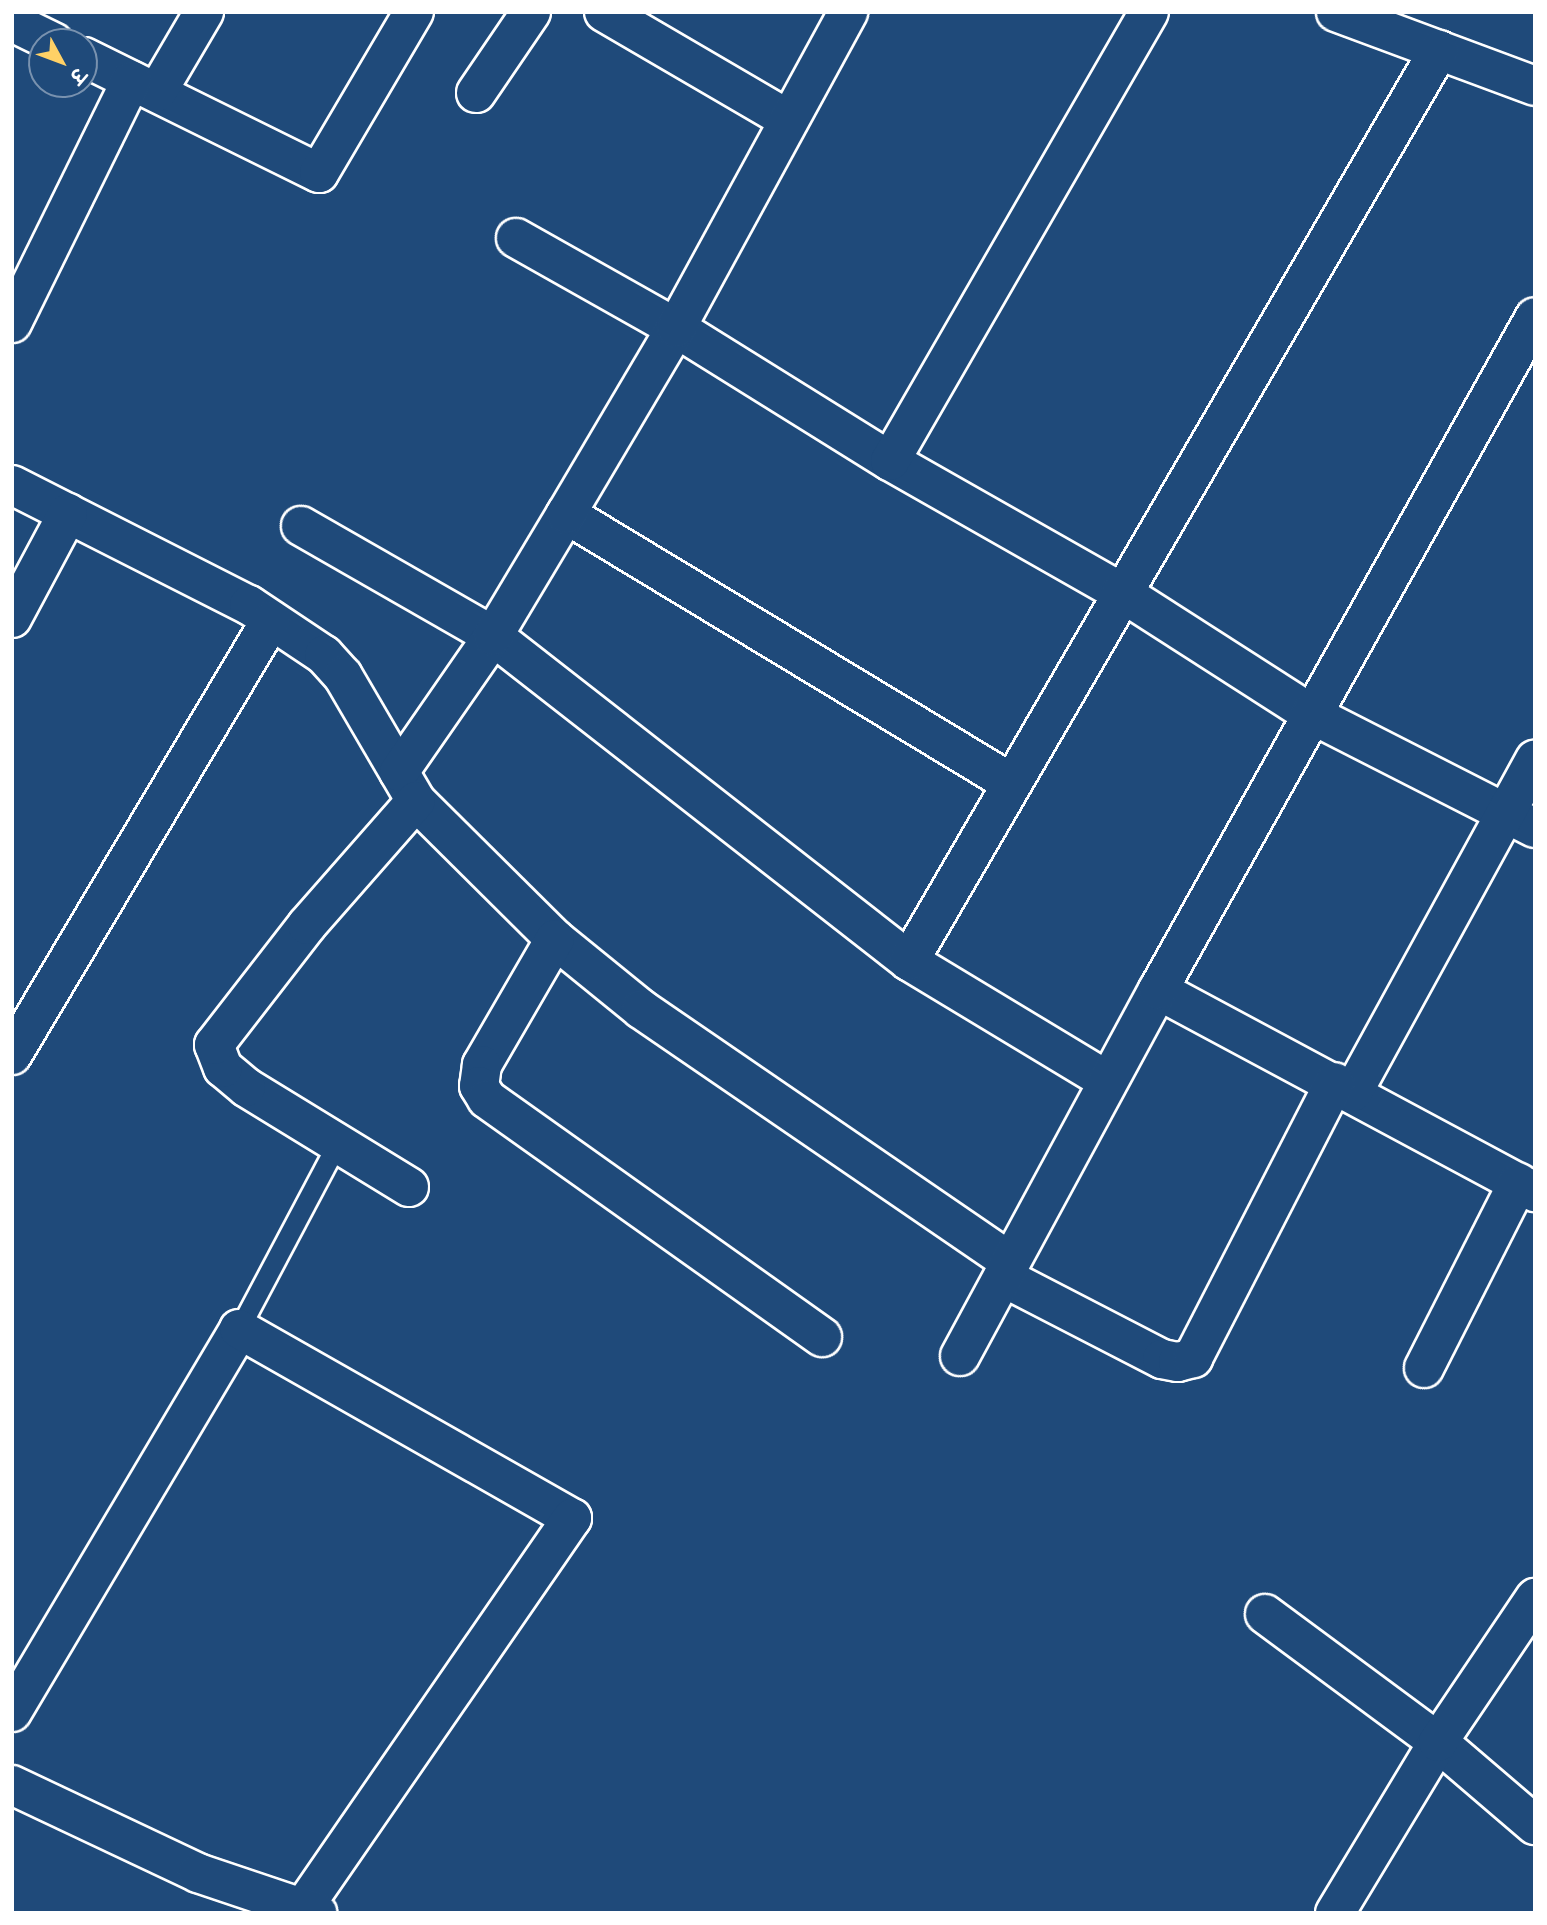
<!DOCTYPE html>
<html>
<head>
<meta charset="utf-8">
<style>
	body { margin:0 }
	#map { position:relative; width:1547px; height:1925px; overflow:hidden; background:#1f4a7a; font-family:Sriracha,"Playpen Sans Deva",sans-serif }
	div>[style] { position:absolute }
	[style*='--x'] { left:calc(var(--x)*1px); top:calc(var(--y)*1px); width:calc(var(--w)*1px); rotate:calc(var(--a)*1deg) }
	.roads { filter:drop-shadow(2px 0 #fff) drop-shadow(-2px 0 #fff) drop-shadow(0 2px #fff) drop-shadow(0 -2px #fff) }
	.lane>* { height:19px; margin:-9.5px; padding:0 9.5px; transform-origin:9.5px; border-radius:9.5px; background:#1f4a7a }
	.street>* { height:38px; margin:-19px; padding:0 19px; transform-origin:19px; border-radius:19px; background:#1f4a7a }
	span { translate:-50% -50%; white-space:nowrap; text-align:center; line-height:1.15; -webkit-text-stroke:6px #1f4a7a; paint-order:stroke }
	.frame { position:absolute; inset:0; border:14px solid #fff; pointer-events:none }
	.north { position:absolute; left:28px; top:28px; width:70px; height:70px; box-sizing:border-box; background:#1f4a7a; border:2px solid #7992af; border-radius:50%; rotate:131deg; font-size:19px; font-weight:700; line-height:28px; text-align:center; color:#fff }
	.north::after { content:''; display:block; margin:auto; width:24px; height:32px; background:#ffd166; clip-path:polygon(50% 0,100% 100%,50% 72%,0 100%) }
</style>
</head>
<body>
<div id="map">
	<div class="roads">
		<div class="lane">
			<i style="--x:239;--y:1329;--w:209;--a:-62.1"></i>
		</div>
		<div class="street">
			<i style="--x:604;--y:12;--w:214;--a:30.3"></i>
			<i style="--x:1336;--y:12;--w:212;--a:20.4"></i>
			<i style="--x:12;--y:22;--w:46;--a:26"></i>
			<i style="--x:84;--y:57;--w:262;--a:26.3"></i>
			<i style="--x:319;--y:173;--w:187;--a:-59.5"></i>
			<i style="--x:157;--y:92;--w:93;--a:-59.6"></i>
			<i style="--x:476;--y:93;--w:98;--a:-55.8"></i>
			<i style="--x:516;--y:238;--w:184;--a:29.4"></i>
			<i style="--x:676;--y:328;--w:252;--a:31.9"></i>
			<i style="--x:890;--y:461;--w:266;--a:29.6"></i>
			<i style="--x:1121;--y:592;--w:226;--a:32.7"></i>
			<i style="--x:1311;--y:714;--w:251;--a:27"></i>
			<i style="--x:12;--y:323;--w:270;--a:-63.8"></i>
			<i style="--x:890;--y:461;--w:518;--a:-60.02"></i>
			<i style="--x:12;--y:485;--w:266;--a:26.9"></i>
			<i style="--x:249;--y:605;--w:90;--a:33.7"></i>
			<i style="--x:324;--y:655;--w:28;--a:48"></i>
			<i style="--x:343;--y:676;--w:145;--a:59.7"></i>
			<i style="--x:416;--y:801;--w:196;--a:44.8"></i>
			<i style="--x:555;--y:939;--w:111;--a:39.1"></i>
			<i style="--x:641;--y:1009;--w:448;--a:34.4"></i>
			<i style="--x:566;--y:514;--w:520;--a:31.15"></i>
			<i style="--x:301;--y:526;--w:221;--a:29.8"></i>
			<i style="--x:493;--y:636;--w:528;--a:38"></i>
			<i style="--x:909;--y:961;--w:232;--a:31.1"></i>
			<i style="--x:12;--y:618;--w:119;--a:-61.9"></i>
			<i style="--x:399;--y:772;--w:165;--a:-55.3"></i>
			<i style="--x:493;--y:636;--w:142;--a:-59.1"></i>
			<i style="--x:566;--y:514;--w:216;--a:-59.4"></i>
			<i style="--x:676;--y:328;--w:360;--a:-61.4"></i>
			<i style="--x:555;--y:939;--w:146;--a:120.1"></i>
			<i style="--x:482;--y:1065;--w:21;--a:98"></i>
			<i style="--x:479;--y:1086;--w:15;--a:58"></i>
			<i style="--x:487;--y:1099;--w:411;--a:35.4"></i>
			<i style="--x:909;--y:961;--w:1054;--a:-59.81"></i>
			<i style="--x:1158;--y:990;--w:428;--a:28.2"></i>
			<i style="--x:12;--y:1055;--w:506;--a:-59.23"></i>
			<i style="--x:1353;--y:1092;--w:379;--a:-61.3"></i>
			<i style="--x:409;--y:1187;--w:191;--a:-148.5"></i>
			<i style="--x:246;--y:1087;--w:30;--a:-140"></i>
			<i style="--x:223;--y:1068;--w:25;--a:-111"></i>
			<i style="--x:214;--y:1045;--w:152;--a:-52.2"></i>
			<i style="--x:307;--y:925;--w:165;--a:-48.7"></i>
			<i style="--x:1003;--y:1277;--w:179;--a:27.3"></i>
			<i style="--x:1162;--y:1359;--w:16;--a:11"></i>
			<i style="--x:1178;--y:1362;--w:16;--a:-15"></i>
			<i style="--x:1193;--y:1358;--w:310;--a:-62.8"></i>
			<i style="--x:960;--y:1356;--w:416;--a:-61.6"></i>
			<i style="--x:1158;--y:990;--w:771;--a:-60.74"></i>
			<i style="--x:1424;--y:1368;--w:208;--a:-63.1"></i>
			<i style="--x:1265;--y:1614;--w:215;--a:36.5"></i>
			<i style="--x:1438;--y:1742;--w:128;--a:40.6"></i>
			<i style="--x:12;--y:1712;--w:445;--a:-59.3"></i>
			<i style="--x:239;--y:1329;--w:383;--a:29.6"></i>
			<i style="--x:572;--y:1518;--w:474;--a:124.6"></i>
			<i style="--x:12;--y:1785;--w:206;--a:25.3"></i>
			<i style="--x:198;--y:1873;--w:126;--a:18.6"></i>
			<i style="--x:1335;--y:1913;--w:200;--a:-58.9"></i>
			<i style="--x:1438;--y:1742;--w:174;--a:-56"></i>
		</div>
	</div>
	<div class="frame"></div>
	<div class="north">उ</div>
</div>
</body>
</html>
